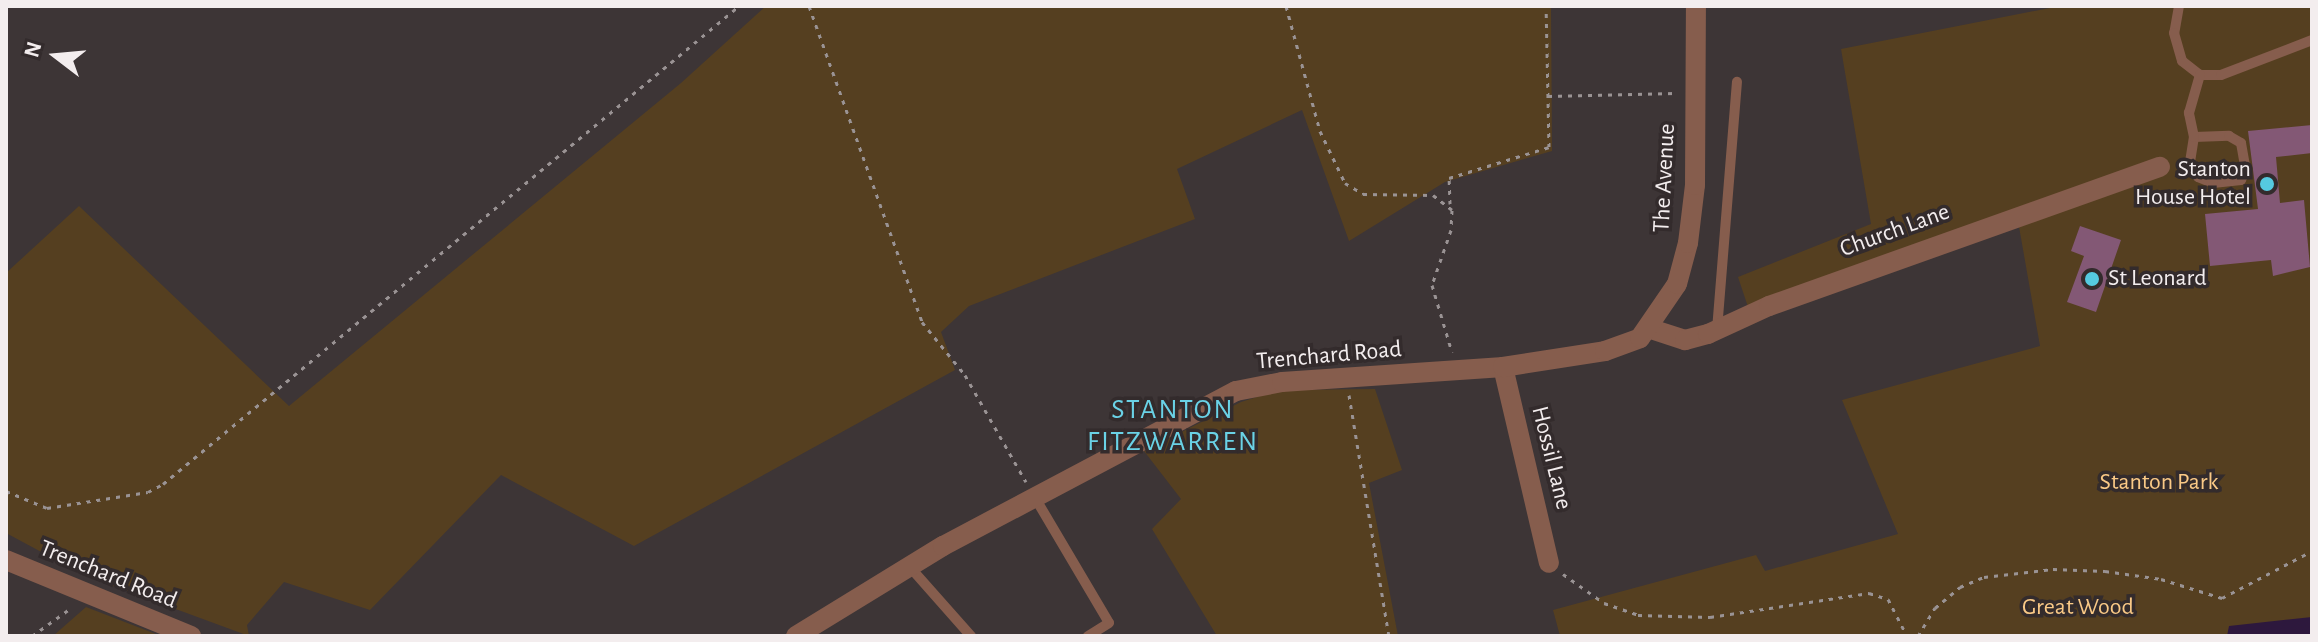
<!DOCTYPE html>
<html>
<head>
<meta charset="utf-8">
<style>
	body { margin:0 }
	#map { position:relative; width:2318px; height:642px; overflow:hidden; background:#3d3536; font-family:"Alegreya Sans",sans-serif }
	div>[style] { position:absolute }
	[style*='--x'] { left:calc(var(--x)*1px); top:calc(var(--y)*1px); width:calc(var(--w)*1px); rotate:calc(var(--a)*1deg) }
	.green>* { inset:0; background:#553f20 }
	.water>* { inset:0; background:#2d183d }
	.building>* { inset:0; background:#835875 }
	.path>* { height:3px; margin-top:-1.5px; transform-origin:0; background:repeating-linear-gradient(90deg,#9a9394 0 4px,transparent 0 10px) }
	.lane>* { height:10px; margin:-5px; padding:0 5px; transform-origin:5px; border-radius:5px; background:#865d4d }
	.street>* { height:20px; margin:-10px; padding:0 10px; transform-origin:10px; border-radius:10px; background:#865d4d }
	.dots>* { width:22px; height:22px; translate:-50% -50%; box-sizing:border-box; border:4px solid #332b2c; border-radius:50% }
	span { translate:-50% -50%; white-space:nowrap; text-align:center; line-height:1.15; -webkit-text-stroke:7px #332b2c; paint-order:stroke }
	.poi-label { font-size:24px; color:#f3edee }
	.right { translate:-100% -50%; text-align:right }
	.left { translate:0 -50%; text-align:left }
	.street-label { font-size:24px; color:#f3edee }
	.park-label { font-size:24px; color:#fac986 }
	.quarter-label { font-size:28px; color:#6ad2e6; letter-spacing:2px }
	.frame { position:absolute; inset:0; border:8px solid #f3edee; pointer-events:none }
	.north { position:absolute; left:16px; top:16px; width:80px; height:80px; -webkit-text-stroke:6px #332b2c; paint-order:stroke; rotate:286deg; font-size:22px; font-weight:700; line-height:32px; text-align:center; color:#f3edee }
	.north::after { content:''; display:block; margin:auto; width:28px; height:36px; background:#f3edee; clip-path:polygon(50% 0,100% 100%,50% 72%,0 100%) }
</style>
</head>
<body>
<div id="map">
	<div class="green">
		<i style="clip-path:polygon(766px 6px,1551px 6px,1552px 151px,1445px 182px,1349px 241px,1302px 110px,1177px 169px,1195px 219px,969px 306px,941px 332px,955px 370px,634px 546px,501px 475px,370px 610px,284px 582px,247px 625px,249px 636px,86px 576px,6px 533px,6px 273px,79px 206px,289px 406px,681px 83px)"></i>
		<i style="clip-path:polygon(2060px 6px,2312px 6px,2312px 636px,1560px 636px,1553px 610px,1756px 555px,1765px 571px,1898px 534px,1842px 400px,2040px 346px,2018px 221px,1752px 319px,1738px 277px,1871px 224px,1841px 49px)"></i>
		<i style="clip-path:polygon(1375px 389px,1402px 470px,1369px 483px,1398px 636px,1217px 636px,1152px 529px,1181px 499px,1144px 451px,1241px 402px,1279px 390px)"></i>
		<i style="clip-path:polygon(86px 607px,161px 636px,53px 636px)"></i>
	</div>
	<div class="water">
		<i style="clip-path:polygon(2312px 617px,2312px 636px,2227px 636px,2229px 626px)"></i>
	</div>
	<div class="building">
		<i style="clip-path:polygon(2312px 125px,2312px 153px,2276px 157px,2280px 203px,2304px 200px,2310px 267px,2273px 276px,2271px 260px,2210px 266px,2205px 214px,2258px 209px,2248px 131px)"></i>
		<i style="clip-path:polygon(2080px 226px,2121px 240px,2096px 312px,2067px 302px,2084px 256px,2071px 251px)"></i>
	</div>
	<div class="path">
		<i style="--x:809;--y:6;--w:336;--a:70.3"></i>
		<i style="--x:922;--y:322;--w:68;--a:50.9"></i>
		<i style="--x:965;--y:375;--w:123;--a:60.3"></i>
		<i style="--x:1286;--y:6;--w:130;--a:74.8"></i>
		<i style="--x:1320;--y:131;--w:58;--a:64.3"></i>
		<i style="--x:1345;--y:183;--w:21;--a:31"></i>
		<i style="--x:1363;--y:194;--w:70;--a:0.8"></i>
		<i style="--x:1433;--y:195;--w:24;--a:38"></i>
		<i style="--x:1452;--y:210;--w:20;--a:93"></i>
		<i style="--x:1451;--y:230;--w:58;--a:109.1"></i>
		<i style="--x:1432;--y:285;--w:70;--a:73.4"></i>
		<i style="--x:1548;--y:96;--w:128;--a:-1.3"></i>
		<i style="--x:1450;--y:204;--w:26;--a:-92"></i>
		<i style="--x:1449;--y:178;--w:105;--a:-17.2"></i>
		<i style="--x:1549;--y:147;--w:141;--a:-91.2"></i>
		<i style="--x:1349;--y:395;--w:244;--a:80.6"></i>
		<i style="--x:6;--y:491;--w:44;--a:22.5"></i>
		<i style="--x:47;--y:508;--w:102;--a:-9"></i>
		<i style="--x:148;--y:492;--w:17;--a:-28"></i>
		<i style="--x:163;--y:484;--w:749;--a:-39.69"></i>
		<i style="--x:1563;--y:574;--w:50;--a:35.3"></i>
		<i style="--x:1604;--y:603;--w:36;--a:19"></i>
		<i style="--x:1638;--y:615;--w:72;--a:1.6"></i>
		<i style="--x:1710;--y:617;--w:161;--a:-8.6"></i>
		<i style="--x:1869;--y:593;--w:20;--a:18"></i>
		<i style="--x:1888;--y:599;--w:42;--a:62.8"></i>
		<i style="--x:32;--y:636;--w:48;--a:-35.7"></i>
		<i style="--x:1918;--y:636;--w:33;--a:-59"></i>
		<i style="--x:1935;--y:608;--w:33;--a:-40"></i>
		<i style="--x:1960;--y:587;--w:26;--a:-23"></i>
		<i style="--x:1984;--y:577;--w:69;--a:-6.6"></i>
		<i style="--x:2053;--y:569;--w:52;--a:2.2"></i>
		<i style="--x:2105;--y:571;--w:57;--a:8.1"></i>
		<i style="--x:2161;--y:579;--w:64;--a:17.3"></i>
		<i style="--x:2222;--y:598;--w:102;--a:-27.6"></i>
	</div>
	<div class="lane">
		<i style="--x:2179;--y:6;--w:27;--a:100"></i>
		<i style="--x:2174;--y:33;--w:29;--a:74"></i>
		<i style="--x:2182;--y:61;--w:23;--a:38"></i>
		<i style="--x:2200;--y:75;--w:21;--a:0"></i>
		<i style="--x:2221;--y:75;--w:97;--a:-21"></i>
		<i style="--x:2194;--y:137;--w:35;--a:-2"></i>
		<i style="--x:2229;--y:136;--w:14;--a:30"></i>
		<i style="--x:2241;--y:143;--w:27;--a:80"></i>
		<i style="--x:2246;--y:170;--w:11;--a:117"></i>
		<i style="--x:2241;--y:180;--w:28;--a:174"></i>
		<i style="--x:2213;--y:183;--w:16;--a:-158"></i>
		<i style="--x:2198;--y:177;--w:17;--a:-118"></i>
		<i style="--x:2190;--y:162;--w:25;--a:-81"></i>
		<i style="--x:2194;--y:137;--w:25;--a:-102"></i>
		<i style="--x:2189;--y:113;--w:40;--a:-74"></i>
		<i style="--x:1717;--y:330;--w:249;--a:-85.4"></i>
		<i style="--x:1034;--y:496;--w:147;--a:59.4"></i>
		<i style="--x:1109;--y:623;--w:25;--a:148"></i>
		<i style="--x:909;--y:566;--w:94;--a:48.5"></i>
	</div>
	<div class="street">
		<i style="--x:1651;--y:329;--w:36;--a:18"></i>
		<i style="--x:1685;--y:340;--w:24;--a:-15"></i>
		<i style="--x:1708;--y:334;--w:67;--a:-24.7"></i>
		<i style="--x:1769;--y:306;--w:415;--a:-19.6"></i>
		<i style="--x:1503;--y:367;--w:201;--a:76.8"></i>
		<i style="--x:6;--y:560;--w:200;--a:22.3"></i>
		<i style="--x:796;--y:636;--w:172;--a:-31.5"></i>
		<i style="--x:943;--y:546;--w:331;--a:-27.9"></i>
		<i style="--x:1236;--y:391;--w:47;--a:-11.1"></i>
		<i style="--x:1282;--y:382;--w:222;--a:-3.9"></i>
		<i style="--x:1503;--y:367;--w:103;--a:-8.9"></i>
		<i style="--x:1605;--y:351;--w:37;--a:-20"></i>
		<i style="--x:1640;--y:338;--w:65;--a:-55.6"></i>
		<i style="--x:1677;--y:284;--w:42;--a:-75"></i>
		<i style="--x:1688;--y:243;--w:58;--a:-83.1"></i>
		<i style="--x:1695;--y:185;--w:179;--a:-89.7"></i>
	</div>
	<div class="dots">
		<i style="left:2267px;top:184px;background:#55cae0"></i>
		<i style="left:2092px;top:279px;background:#55cae0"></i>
	</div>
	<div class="poi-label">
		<span class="right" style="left:2251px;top:184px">Stanton<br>House Hotel</span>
		<span class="left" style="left:2108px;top:279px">St Leonard</span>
	</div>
	<div class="street-label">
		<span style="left:1665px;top:178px;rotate:-87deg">The Avenue</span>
		<span style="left:1895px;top:231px;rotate:-20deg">Church Lane</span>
		<span style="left:1329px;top:356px;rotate:-5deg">Trenchard Road</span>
		<span style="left:1551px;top:458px;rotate:76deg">Hossil Lane</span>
		<span style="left:108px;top:575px;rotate:22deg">Trenchard Road</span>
	</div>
	<div class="park-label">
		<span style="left:2159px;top:483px">Stanton Park</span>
		<span style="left:2078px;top:608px">Great Wood</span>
	</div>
	<div class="quarter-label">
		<span style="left:1173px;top:426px">STANTON<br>FITZWARREN</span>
	</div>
	<div class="frame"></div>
	<div class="north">N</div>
</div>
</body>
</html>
